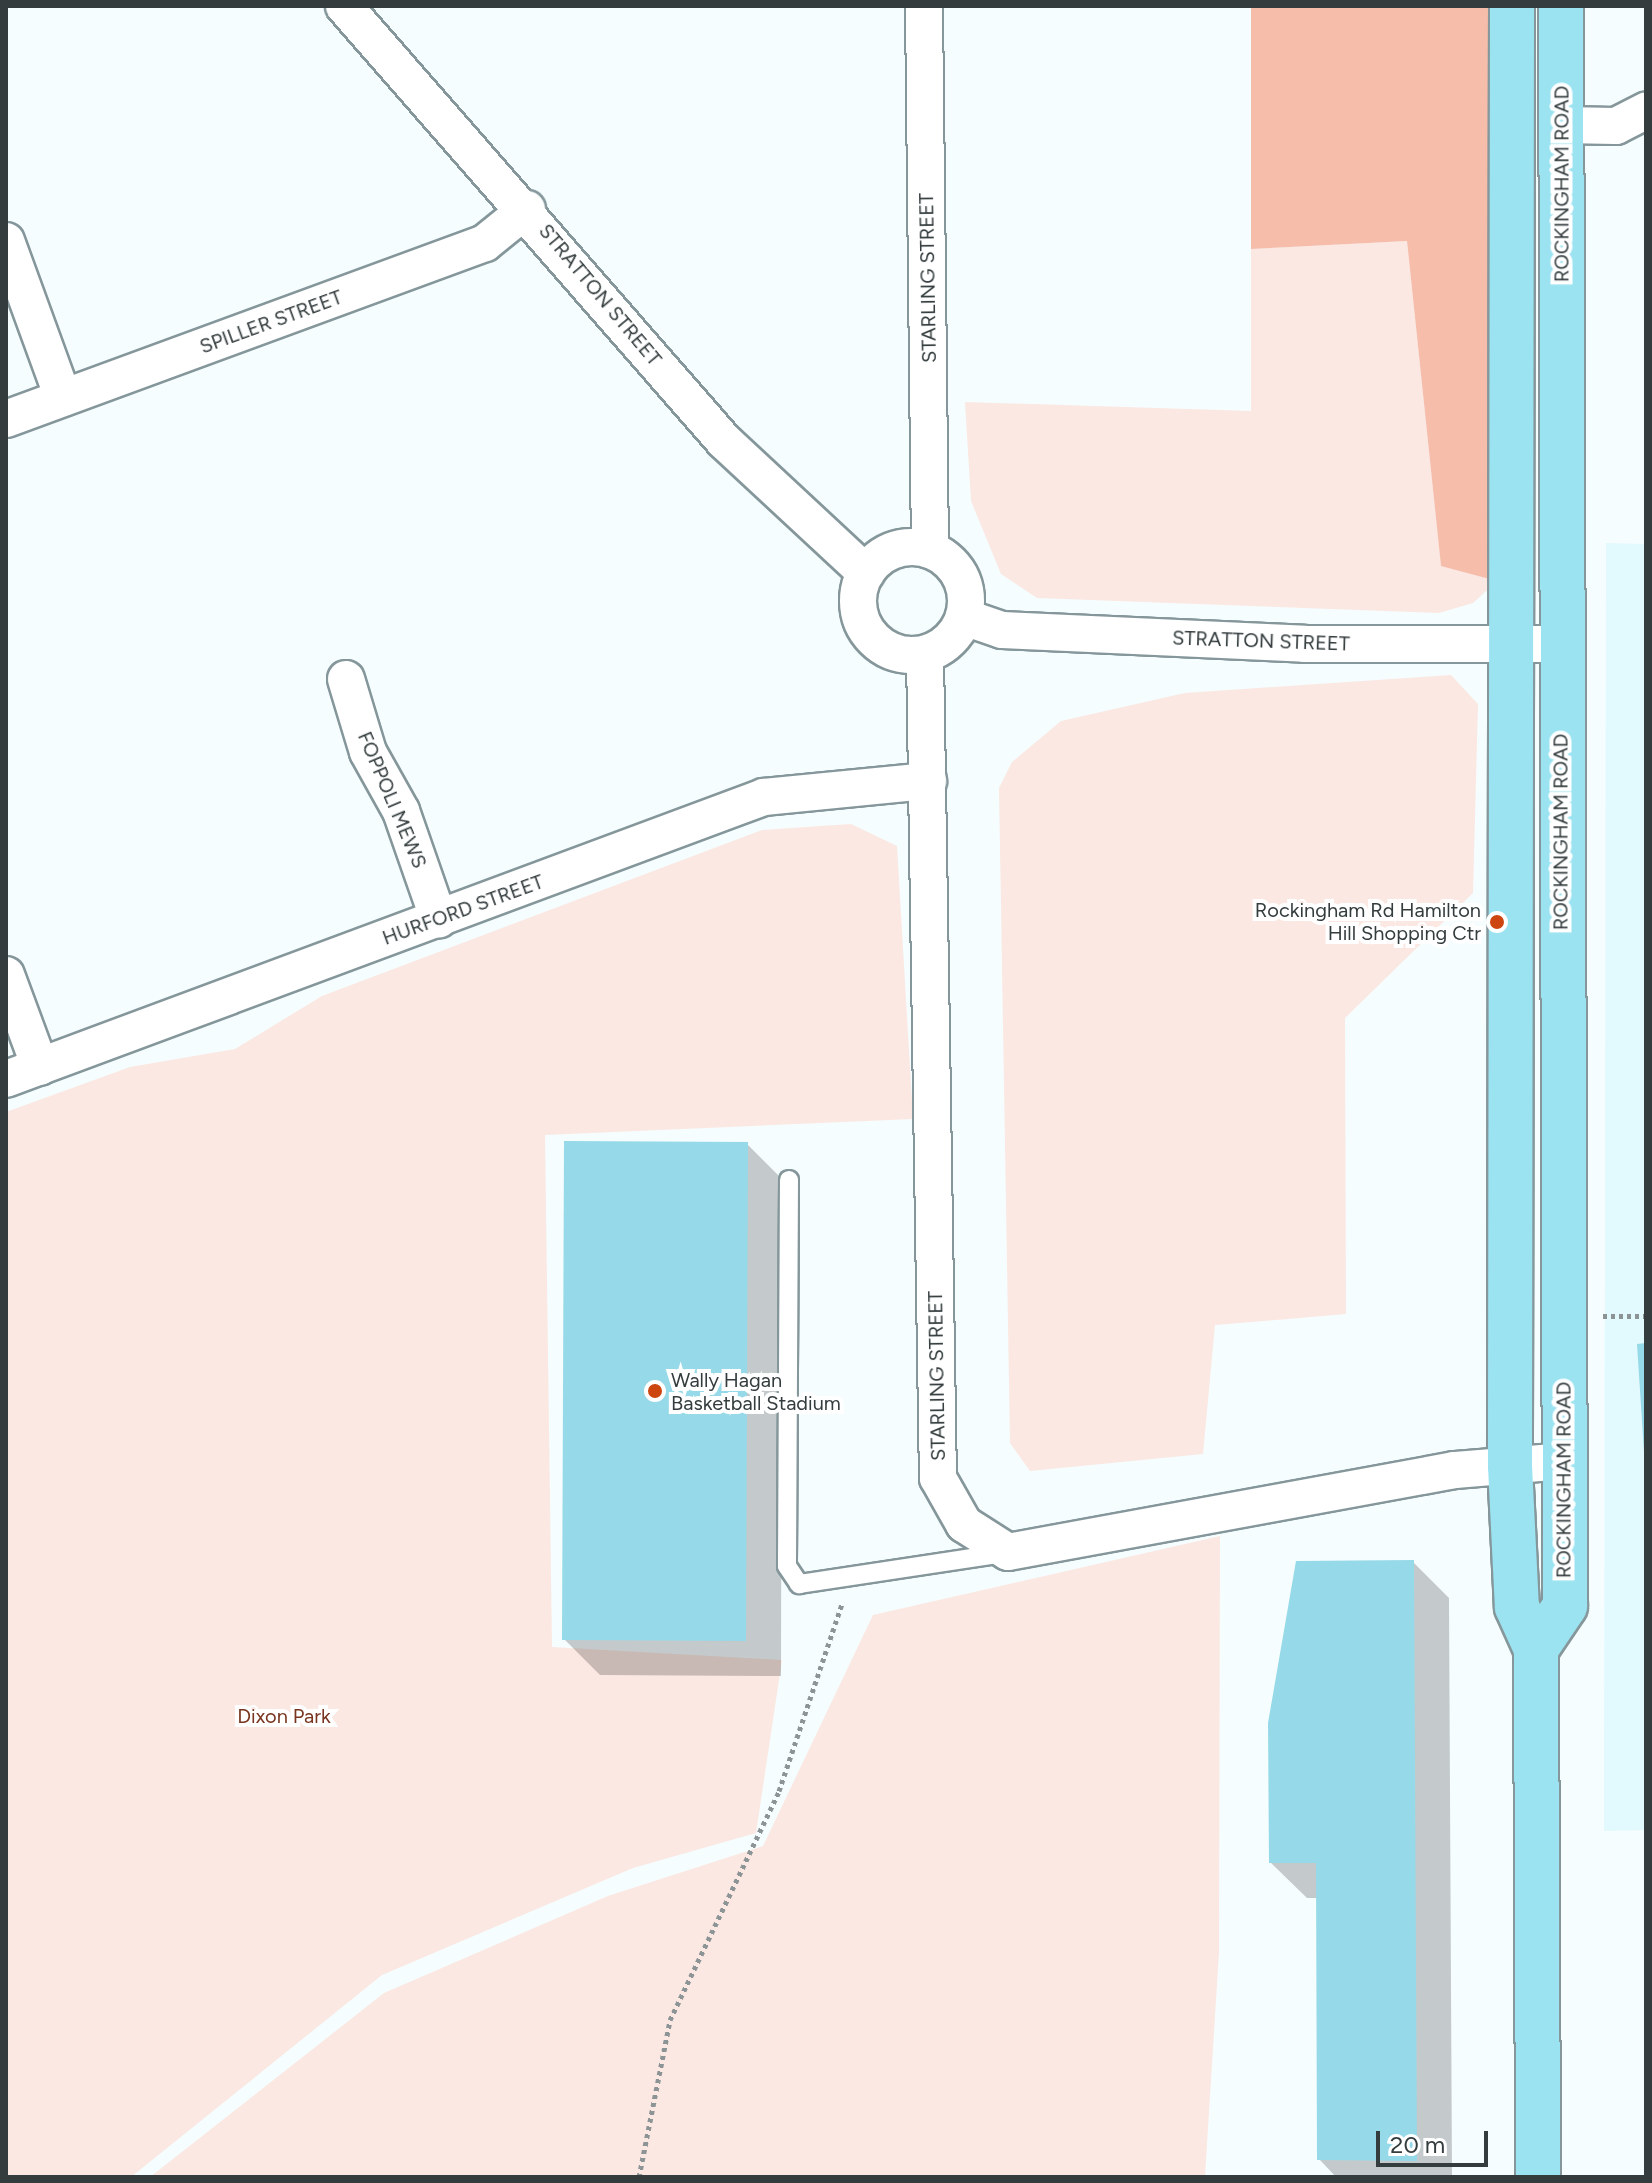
<!DOCTYPE html>
<html>
<head>
<meta charset="utf-8">
<style>
	body { margin:0 }
	#map { position:relative; width:1652px; height:2183px; overflow:hidden; background:#f5fdff; font-family:Figtree,sans-serif }
	div>[style] { position:absolute }
	[style*='--x'] { left:calc(var(--x)*1px); top:calc(var(--y)*1px); width:calc(var(--w)*1px); rotate:calc(var(--a)*1deg) }
	.built>* { inset:0; background:#e2f9fe }
	.green>* { inset:0; background:#fbe8e2 }
	.forest>* { inset:0; background:#f6bdab }
	.shadow>* { inset:0; background:#0003 }
	.building>* { inset:0; background:#96d9e8 }
	.path>* { height:5px; margin-top:-2.5px; transform-origin:0; background:repeating-linear-gradient(90deg,#8c9496 0 4px,transparent 0 8px) }
	.roads { filter:drop-shadow(2px 0 #85979b) drop-shadow(-2px 0 #85979b) drop-shadow(0 2px #85979b) drop-shadow(0 -2px #85979b) }
	.service>* { height:18px; margin:-9px; padding:0 9px; transform-origin:9px; border-radius:9px; background:#fff }
	.minor>* { height:36px; margin:-18px; padding:0 18px; transform-origin:18px; border-radius:18px; background:#fff }
	.minor>.ring { margin:-18px; padding:0; box-sizing:content-box; background:none; border:36px solid #fff; border-radius:50% }
	.primary>* { height:44px; margin:-22px; padding:0 22px; transform-origin:22px; border-radius:22px; background:#9be3f1 }
	.dots>* { width:22px; height:22px; translate:-50% -50%; box-sizing:border-box; border:4px solid #fff; border-radius:50% }
	span { translate:-50% -50%; white-space:nowrap; text-align:center; line-height:1.15; -webkit-text-stroke:8px #fff; paint-order:stroke }
	.street-label { font-size:20px; color:#343c3e }
	.poi-label { font-size:20px; color:#343c3e }
	.right { translate:-100% -50%; text-align:right }
	.left { translate:0 -50%; text-align:left }
	.park-label { font-size:20px; color:#78341f }
	.frame { position:absolute; inset:0; border:8px solid #343c3e; pointer-events:none }
	.scale { position:absolute; left:1376px; top:2131px; width:112px; height:36px; box-sizing:border-box; border:4px solid #343c3e; border-top:0; padding-left:10px; font-size:24px; line-height:28px; white-space:nowrap; color:#343c3e; -webkit-text-stroke:6px #fff; paint-order:stroke }
</style>
</head>
<body>
<div id="map">
	<div class="built">
		<i style="clip-path:polygon(1606px 543px,1646px 544px,1646px 1830px,1604px 1831px)"></i>
	</div>
	<div class="green">
		<i style="clip-path:polygon(1407px 241px,1441px 565px,1497px 581px,1473px 603px,1439px 613px,1037px 598px,1001px 574px,971px 501px,965px 402px,1251px 411px,1251px 249px)"></i>
		<i style="clip-path:polygon(1451px 675px,1478px 704px,1473px 893px,1345px 1018px,1346px 1314px,1215px 1325px,1203px 1454px,1030px 1471px,1010px 1443px,999px 788px,1012px 762px,1061px 721px,1185px 693px)"></i>
		<i style="clip-path:polygon(851px 824px,897px 846px,913px 1119px,545px 1135px,552px 1647px,782px 1660px,756px 1833px,633px 1868px,382px 1975px,131px 2177px,6px 2177px,6px 1112px,130px 1067px,235px 1049px,322px 996px,762px 830px)"></i>
		<i style="clip-path:polygon(1220px 1536px,1219px 1952px,1205px 2176px,1211px 2177px,150px 2177px,384px 1993px,608px 1896px,763px 1846px,873px 1615px)"></i>
	</div>
	<div class="forest">
		<i style="clip-path:polygon(1251px 6px,1493px 6px,1497px 581px,1441px 566px,1407px 241px,1251px 249px)"></i>
	</div>
	<div class="shadow">
		<i style="clip-path:polygon(747px 1144px,782px 1179px,781px 1676px,600px 1675px,564px 1639px)"></i>
		<i style="clip-path:polygon(1413px 1562px,1449px 1598px,1452px 2177px,1336px 2177px,1319px 2159px,1318px 1898px,1307px 1898px,1271px 1863px)"></i>
	</div>
	<div class="building">
		<i style="clip-path:polygon(564px 1141px,748px 1142px,746px 1641px,562px 1640px)"></i>
		<i style="clip-path:polygon(1646px 1343px,1646px 1452px,1644px 1452px,1637px 1344px)"></i>
		<i style="clip-path:polygon(1414px 1560px,1417px 2161px,1317px 2160px,1316px 1863px,1269px 1863px,1268px 1723px,1296px 1561px)"></i>
	</div>
	<div class="path">
		<i style="--x:1603;--y:1316;--w:43;--a:0"></i>
		<i style="--x:639;--y:2177;--w:160;--a:-78.8"></i>
		<i style="--x:670;--y:2020;--w:254;--a:-64.5"></i>
		<i style="--x:779;--y:1791;--w:197;--a:-71.4"></i>
	</div>
	<div class="roads">
		<div class="service">
			<i style="--x:789;--y:1180;--w:386;--a:90.3"></i>
			<i style="--x:787;--y:1566;--w:22;--a:56"></i>
			<i style="--x:799;--y:1584;--w:208;--a:-8.6"></i>
		</div>
		<div class="minor">
			<i style="--x:344;--y:6;--w:578;--a:48.86"></i>
			<i style="--x:724;--y:441;--w:194;--a:42.9"></i>
			<i style="--x:924;--y:6;--w:544;--a:89.37"></i>
			<i style="--x:1562;--y:125;--w:54;--a:1.1"></i>
			<i style="--x:1616;--y:126;--w:34;--a:-27"></i>
			<i style="--x:6;--y:241;--w:167;--a:70"></i>
			<i style="--x:6;--y:419;--w:510;--a:-20.17"></i>
			<i style="--x:485;--y:243;--w:54;--a:-39"></i>
			<i class="ring" style="left:858px;top:547px;width:72px;height:72px"></i>
			<i style="--x:964;--y:617;--w:40;--a:18.9"></i>
			<i style="--x:1002;--y:630;--w:303;--a:2.6"></i>
			<i style="--x:1305;--y:644;--w:256;--a:0"></i>
			<i style="--x:925;--y:654;--w:824;--a:89.1"></i>
			<i style="--x:938;--y:1478;--w:53;--a:60.5"></i>
			<i style="--x:964;--y:1524;--w:52;--a:32.5"></i>
			<i style="--x:1008;--y:1552;--w:454;--a:-10.4"></i>
			<i style="--x:1455;--y:1470;--w:109;--a:-4.7"></i>
			<i style="--x:346;--y:679;--w:76;--a:73.2"></i>
			<i style="--x:368;--y:752;--w:68;--a:60.8"></i>
			<i style="--x:401;--y:811;--w:115;--a:70.8"></i>
			<i style="--x:6;--y:975;--w:98;--a:69.7"></i>
			<i style="--x:6;--y:1079;--w:809;--a:-20.41"></i>
			<i style="--x:764;--y:797;--w:165;--a:-5.6"></i>
		</div>
		<div class="primary">
			<i style="--x:1512;--y:6;--w:1460;--a:90.08"></i>
			<i style="--x:1510;--y:1466;--w:141;--a:87.2"></i>
			<i style="--x:1517;--y:1607;--w:46;--a:65.7"></i>
			<i style="--x:1536;--y:1649;--w:528;--a:89.78"></i>
			<i style="--x:1536;--y:1649;--w:52;--a:-56"></i>
			<i style="--x:1565;--y:1606;--w:1600;--a:-90.14"></i>
		</div>
	</div>
	<div class="dots">
		<i style="left:1497px;top:922px;background:#cd4610"></i>
		<i style="left:655px;top:1391px;background:#cd4610"></i>
	</div>
	<div class="street-label">
		<span style="left:1562px;top:184px;rotate:-90deg">ROCKINGHAM ROAD</span>
		<span style="left:928px;top:278px;rotate:-91deg">STARLING STREET</span>
		<span style="left:600px;top:295px;rotate:50deg">STRATTON STREET</span>
		<span style="left:271px;top:322px;rotate:-20deg">SPILLER STREET</span>
		<span style="left:1261px;top:641px;rotate:2deg">STRATTON STREET</span>
		<span style="left:392px;top:800px;rotate:67deg">FOPPOLI MEWS</span>
		<span style="left:1561px;top:832px;rotate:-90deg">ROCKINGHAM ROAD</span>
		<span style="left:463px;top:910px;rotate:-20deg">HURFORD STREET</span>
		<span style="left:937px;top:1376px;rotate:-91deg">STARLING STREET</span>
		<span style="left:1564px;top:1480px;rotate:-90deg">ROCKINGHAM ROAD</span>
	</div>
	<div class="poi-label">
		<span class="right" style="left:1481px;top:922px">Rockingham Rd Hamilton<br>Hill Shopping Ctr</span>
		<span class="left" style="left:671px;top:1392px">Wally Hagan<br>Basketball Stadium</span>
	</div>
	<div class="park-label">
		<span style="left:284px;top:1716px">Dixon Park</span>
	</div>
	<div class="frame"></div>
	<div class="scale">20 m</div>
</div>
</body>
</html>
